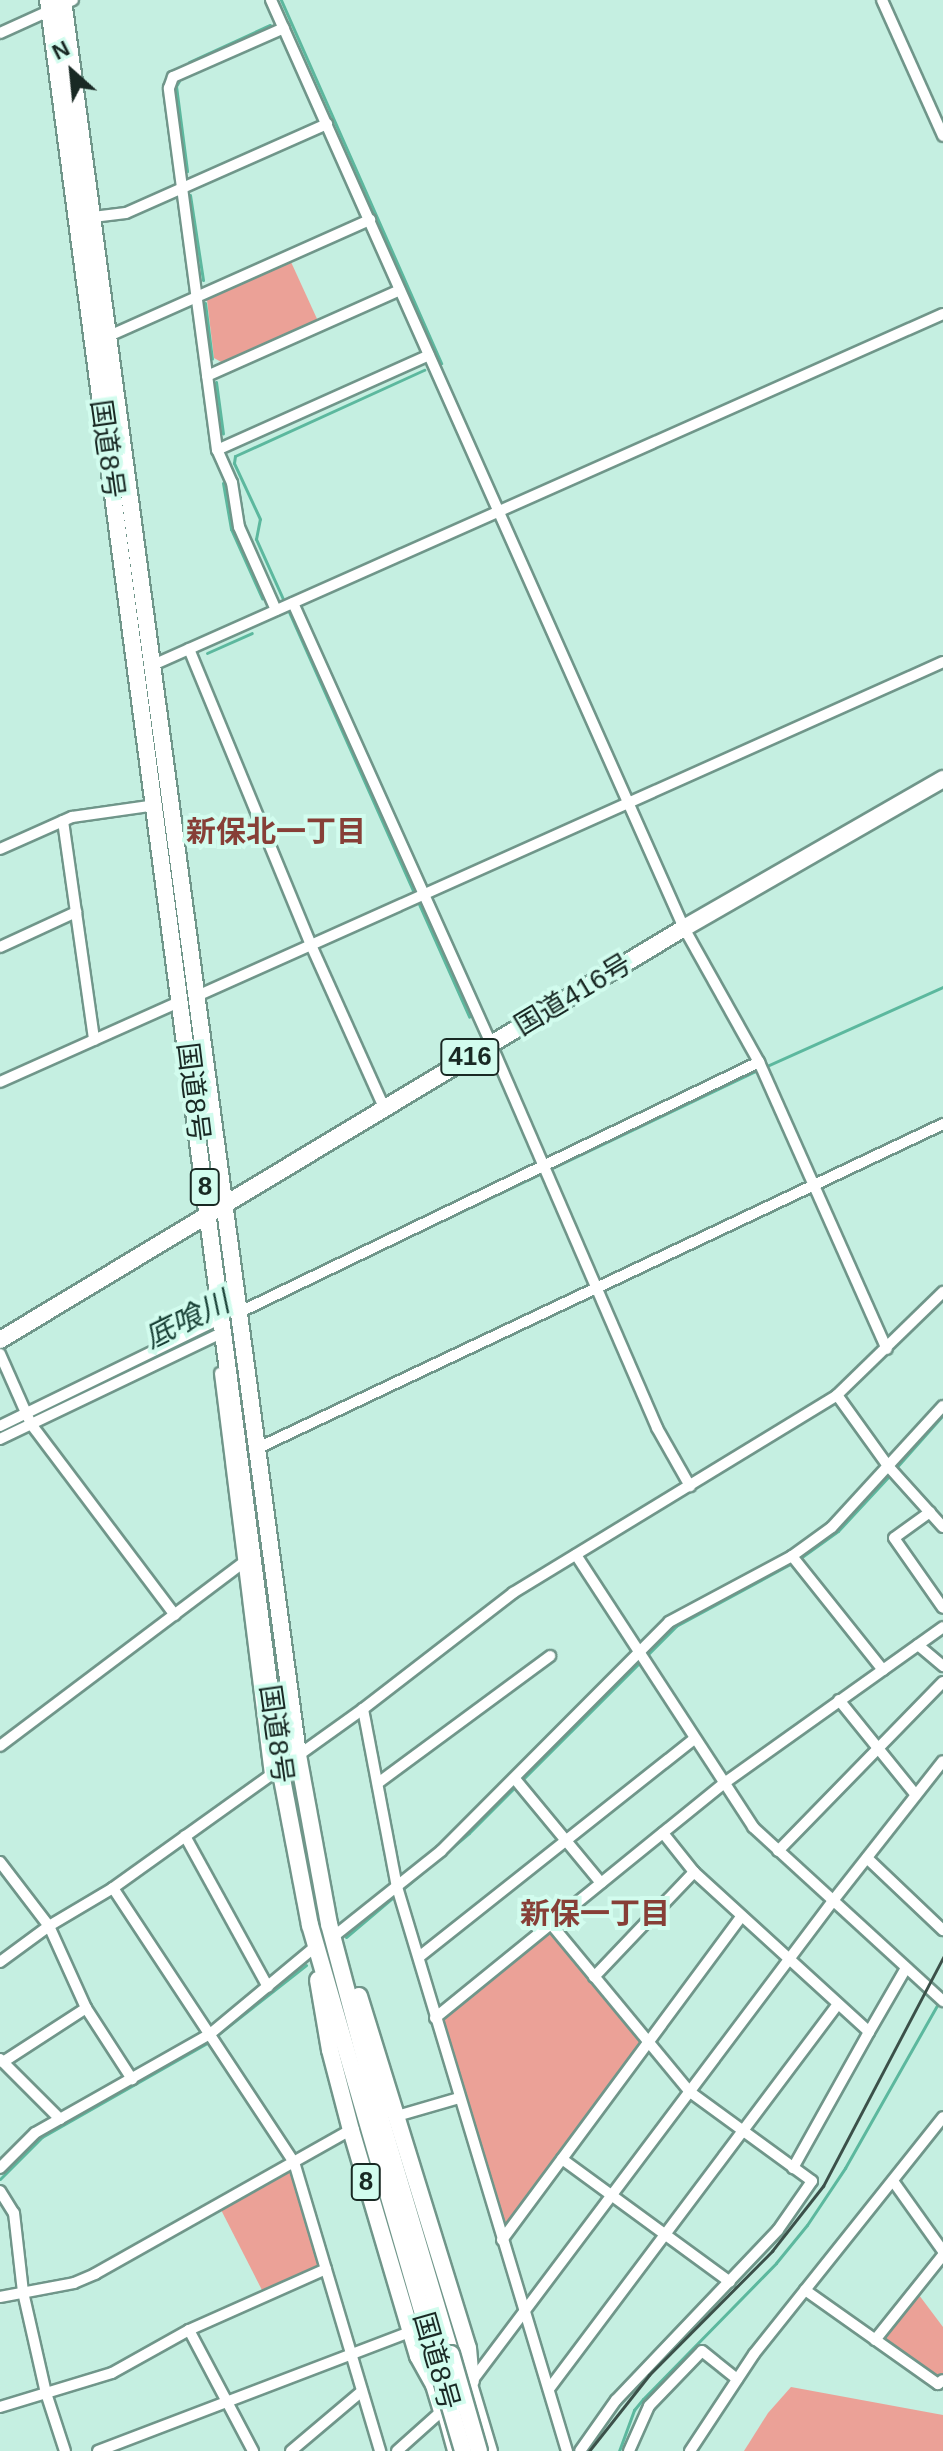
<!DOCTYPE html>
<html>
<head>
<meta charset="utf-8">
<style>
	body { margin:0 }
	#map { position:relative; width:943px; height:2451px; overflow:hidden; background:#c5efe1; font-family:Helvetica,"Noto Sans JP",sans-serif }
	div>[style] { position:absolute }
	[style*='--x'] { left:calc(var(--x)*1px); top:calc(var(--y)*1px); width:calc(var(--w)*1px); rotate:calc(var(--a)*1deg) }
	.green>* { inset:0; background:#eba197 }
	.stream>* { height:3px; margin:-1.5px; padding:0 1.5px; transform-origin:1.5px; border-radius:1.5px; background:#5cb89e }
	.roads { filter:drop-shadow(2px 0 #70968a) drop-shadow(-2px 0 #70968a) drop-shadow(0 2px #70968a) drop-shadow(0 -2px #70968a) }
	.minor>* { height:10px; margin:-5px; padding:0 5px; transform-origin:5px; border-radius:5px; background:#fff }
	.highway>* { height:16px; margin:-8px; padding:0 8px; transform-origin:8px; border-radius:8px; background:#fff }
	.rail>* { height:3px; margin:-1.5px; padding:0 1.5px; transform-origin:1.5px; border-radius:1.5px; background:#3b5049 }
	.bridges { filter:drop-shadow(2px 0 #70968a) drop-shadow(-2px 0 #70968a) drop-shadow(0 2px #70968a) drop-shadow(0 -2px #70968a) }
	.highway-bridge>* { height:16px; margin:-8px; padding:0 8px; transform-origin:8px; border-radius:8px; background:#fff }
	span { translate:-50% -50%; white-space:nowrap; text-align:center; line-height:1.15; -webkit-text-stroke:8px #d2fcee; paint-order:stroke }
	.shield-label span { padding:2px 6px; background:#d2fcee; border:2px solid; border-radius:6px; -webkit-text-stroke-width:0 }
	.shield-label { font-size:26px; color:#192924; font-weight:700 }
	.street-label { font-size:28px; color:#192924 }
	.neighbourhood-label { font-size:30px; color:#873f37; font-weight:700 }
	.water-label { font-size:30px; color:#1a4338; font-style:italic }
	.north { position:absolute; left:32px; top:32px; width:80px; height:80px; -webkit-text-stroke:6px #d2fcee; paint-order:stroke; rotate:333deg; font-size:22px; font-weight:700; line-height:32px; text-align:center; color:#192924 }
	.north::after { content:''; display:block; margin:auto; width:28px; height:36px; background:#192924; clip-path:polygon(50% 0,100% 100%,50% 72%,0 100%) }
</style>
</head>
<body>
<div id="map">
	<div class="green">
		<i style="clip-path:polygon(291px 262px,318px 321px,223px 363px,214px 358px,207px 300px)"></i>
		<i style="clip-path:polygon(551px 1924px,648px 2042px,502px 2240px,435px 2018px)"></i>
		<i style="clip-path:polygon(291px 2164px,326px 2269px,264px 2294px,218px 2204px)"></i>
		<i style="clip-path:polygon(919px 2295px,943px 2327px,943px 2380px,938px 2384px,877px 2338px)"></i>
		<i style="clip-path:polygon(791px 2387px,943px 2415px,943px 2451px,744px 2451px,768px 2413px)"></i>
	</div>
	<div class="stream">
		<i style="--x:281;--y:0;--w:397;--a:66.2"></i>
		<i style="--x:189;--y:62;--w:89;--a:-24.6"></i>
		<i style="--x:179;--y:81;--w:6;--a:121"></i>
		<i style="--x:176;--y:86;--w:86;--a:82.6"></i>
		<i style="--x:190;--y:195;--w:86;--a:81.3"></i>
		<i style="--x:205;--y:303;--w:56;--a:82.9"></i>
		<i style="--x:216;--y:382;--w:52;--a:82.3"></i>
		<i style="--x:223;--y:483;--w:47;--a:80.1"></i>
		<i style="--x:231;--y:529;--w:76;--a:65.8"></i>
		<i style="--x:283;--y:599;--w:66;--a:-114.2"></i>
		<i style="--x:256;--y:539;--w:20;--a:-79"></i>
		<i style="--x:260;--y:519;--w:62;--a:-114.9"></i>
		<i style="--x:234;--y:463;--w:7;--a:-82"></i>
		<i style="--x:235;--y:456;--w:208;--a:-24.5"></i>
		<i style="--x:289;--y:612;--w:443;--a:66"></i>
		<i style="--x:207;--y:653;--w:49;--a:-24"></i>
		<i style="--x:399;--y:1241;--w:398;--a:-25.5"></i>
		<i style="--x:758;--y:1070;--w:203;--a:-24.2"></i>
		<i style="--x:0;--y:1432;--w:239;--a:-25.8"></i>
		<i style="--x:895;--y:1469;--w:72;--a:-48.4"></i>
		<i style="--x:799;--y:1559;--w:48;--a:-35.7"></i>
		<i style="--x:838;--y:1531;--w:76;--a:-47.1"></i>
		<i style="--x:346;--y:1937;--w:161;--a:-40.2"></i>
		<i style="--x:469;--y:1833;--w:293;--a:-45"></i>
		<i style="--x:676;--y:1626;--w:132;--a:-28.5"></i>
		<i style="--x:0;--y:2179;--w:59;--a:-45"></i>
		<i style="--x:42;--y:2137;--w:190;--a:-29.7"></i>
		<i style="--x:207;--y:2043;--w:126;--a:-38.2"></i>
		<i style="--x:619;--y:2451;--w:44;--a:-69.9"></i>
		<i style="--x:634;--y:2410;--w:14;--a:-51"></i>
		<i style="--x:643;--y:2399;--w:190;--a:-45.6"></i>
		<i style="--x:776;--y:2263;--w:49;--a:-50.8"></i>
		<i style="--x:807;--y:2225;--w:69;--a:-56.3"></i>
		<i style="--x:845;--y:2168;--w:191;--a:-60.5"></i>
	</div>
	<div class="roads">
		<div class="minor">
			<i style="--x:271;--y:0;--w:1016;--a:66.01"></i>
			<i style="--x:684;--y:928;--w:154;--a:60.8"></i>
			<i style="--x:759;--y:1062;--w:314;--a:66"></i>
			<i style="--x:882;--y:0;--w:149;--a:65.8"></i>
			<i style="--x:0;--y:33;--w:80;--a:-24.3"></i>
			<i style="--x:93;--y:217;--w:33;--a:-7"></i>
			<i style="--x:126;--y:213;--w:220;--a:-23.9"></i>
			<i style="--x:109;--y:336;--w:286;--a:-24"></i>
			<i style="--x:207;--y:376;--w:211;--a:-24"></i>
			<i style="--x:217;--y:450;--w:232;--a:-24.1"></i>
			<i style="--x:293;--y:603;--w:483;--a:65.8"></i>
			<i style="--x:491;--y:1044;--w:418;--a:66.6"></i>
			<i style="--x:657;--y:1428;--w:67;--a:60.4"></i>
			<i style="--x:276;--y:610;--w:91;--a:-114"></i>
			<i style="--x:239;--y:527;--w:45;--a:-99"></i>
			<i style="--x:232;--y:483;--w:36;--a:-114"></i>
			<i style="--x:217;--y:450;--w:365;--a:-97.6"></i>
			<i style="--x:169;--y:88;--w:12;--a:-70"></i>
			<i style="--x:173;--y:77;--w:121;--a:-23.8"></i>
			<i style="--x:189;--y:649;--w:320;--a:67.6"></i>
			<i style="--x:311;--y:945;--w:181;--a:65.8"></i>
			<i style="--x:153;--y:665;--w:864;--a:-23.96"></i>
			<i style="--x:63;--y:821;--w:221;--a:81.9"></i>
			<i style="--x:0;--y:849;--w:79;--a:-24"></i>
			<i style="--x:72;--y:817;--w:85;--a:-8.1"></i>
			<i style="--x:0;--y:947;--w:84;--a:-24.7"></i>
			<i style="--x:197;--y:996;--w:817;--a:-24.12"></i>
			<i style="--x:0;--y:1082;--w:198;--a:-24.1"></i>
			<i style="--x:240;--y:1312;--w:576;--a:-25.72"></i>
			<i style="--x:0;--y:1354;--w:77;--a:66.1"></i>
			<i style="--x:31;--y:1424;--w:239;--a:53"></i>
			<i style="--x:220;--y:1373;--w:406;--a:82.9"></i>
			<i style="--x:837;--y:1395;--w:87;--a:54.3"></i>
			<i style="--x:888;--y:1466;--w:82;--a:48"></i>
			<i style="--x:0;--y:1426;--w:248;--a:-26"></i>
			<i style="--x:0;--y:1439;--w:250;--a:-25.6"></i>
			<i style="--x:258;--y:1448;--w:758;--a:-25.31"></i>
			<i style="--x:930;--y:1512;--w:44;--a:144.2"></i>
			<i style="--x:894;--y:1538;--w:85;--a:55"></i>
			<i style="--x:576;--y:1555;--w:325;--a:56.9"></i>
			<i style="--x:753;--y:1827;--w:258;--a:42.5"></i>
			<i style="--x:792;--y:1556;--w:146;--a:51.4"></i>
			<i style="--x:918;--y:1645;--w:33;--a:40"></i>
			<i style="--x:839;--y:1700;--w:122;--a:51"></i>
			<i style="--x:363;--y:1709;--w:181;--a:79.2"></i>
			<i style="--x:397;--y:1887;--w:589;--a:73.23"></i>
			<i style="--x:0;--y:1746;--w:304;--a:-37"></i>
			<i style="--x:515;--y:1779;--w:135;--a:50.4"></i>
			<i style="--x:378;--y:1783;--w:214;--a:-36.4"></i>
			<i style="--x:663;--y:1833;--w:50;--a:51.5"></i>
			<i style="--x:694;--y:1872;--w:237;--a:42.4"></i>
			<i style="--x:869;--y:2032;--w:156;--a:119.2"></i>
			<i style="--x:185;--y:1836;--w:172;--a:61.2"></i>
			<i style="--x:778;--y:1851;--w:236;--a:-45.7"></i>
			<i style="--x:867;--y:1858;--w:105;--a:43.5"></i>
			<i style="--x:0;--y:1862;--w:81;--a:52.6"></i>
			<i style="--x:49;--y:1926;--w:90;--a:65.7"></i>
			<i style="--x:86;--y:2008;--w:85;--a:57.1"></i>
			<i style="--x:113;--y:1888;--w:328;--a:56.6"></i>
			<i style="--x:294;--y:2162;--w:302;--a:73.4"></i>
			<i style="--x:551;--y:1924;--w:218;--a:50.4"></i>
			<i style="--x:690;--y:2092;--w:151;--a:36.1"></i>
			<i style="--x:812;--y:2181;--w:60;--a:124.8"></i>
			<i style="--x:778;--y:2230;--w:235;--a:133.6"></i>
			<i style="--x:616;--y:2400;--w:62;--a:125.2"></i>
			<i style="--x:333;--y:1937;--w:138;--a:-38.5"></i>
			<i style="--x:441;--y:1851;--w:323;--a:-45.1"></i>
			<i style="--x:669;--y:1622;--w:140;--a:-28.2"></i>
			<i style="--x:792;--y:1556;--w:49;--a:-35.9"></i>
			<i style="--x:832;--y:1527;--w:164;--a:-47.5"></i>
			<i style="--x:419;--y:1957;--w:351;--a:-38.4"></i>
			<i style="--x:0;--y:1962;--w:61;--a:-36.3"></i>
			<i style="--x:49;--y:1926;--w:74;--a:-30.7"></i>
			<i style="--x:113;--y:1888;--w:307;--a:-35.6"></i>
			<i style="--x:363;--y:1709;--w:190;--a:-37.7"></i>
			<i style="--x:513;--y:1593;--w:380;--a:-31.4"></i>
			<i style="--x:837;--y:1395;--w:148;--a:-44.2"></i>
			<i style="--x:594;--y:1977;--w:145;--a:-46.4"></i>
			<i style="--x:435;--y:2018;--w:371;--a:-39.1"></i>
			<i style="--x:723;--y:1784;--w:270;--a:-35.5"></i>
			<i style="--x:869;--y:2032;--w:74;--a:-60"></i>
			<i style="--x:0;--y:2059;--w:85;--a:45"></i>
			<i style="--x:3;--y:2062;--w:99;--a:-33"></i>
			<i style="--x:397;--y:2116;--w:65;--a:-16.2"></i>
			<i style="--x:562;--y:2159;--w:208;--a:36.2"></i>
			<i style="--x:0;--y:2168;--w:49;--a:-45"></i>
			<i style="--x:35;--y:2133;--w:201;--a:-29.5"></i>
			<i style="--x:210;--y:2034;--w:138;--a:-39.7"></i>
			<i style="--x:893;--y:2181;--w:86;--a:54.5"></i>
			<i style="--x:0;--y:2191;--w:26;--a:58"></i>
			<i style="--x:14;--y:2213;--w:80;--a:83.5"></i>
			<i style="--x:23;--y:2292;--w:104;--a:77.2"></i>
			<i style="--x:46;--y:2393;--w:61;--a:71.9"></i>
			<i style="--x:502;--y:2240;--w:403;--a:-53.5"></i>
			<i style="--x:805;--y:2290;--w:163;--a:35.3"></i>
			<i style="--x:938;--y:2384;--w:6;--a:-39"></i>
			<i style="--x:0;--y:2297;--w:75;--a:-10.7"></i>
			<i style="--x:74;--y:2283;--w:23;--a:-23"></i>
			<i style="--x:95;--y:2274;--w:294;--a:-29.4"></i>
			<i style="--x:189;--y:2330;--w:137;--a:62.1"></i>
			<i style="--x:875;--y:2340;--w:109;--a:-51.3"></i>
			<i style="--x:471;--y:2381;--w:73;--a:73.3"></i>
			<i style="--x:472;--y:2381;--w:599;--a:-53.07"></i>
			<i style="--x:832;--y:1902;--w:179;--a:-51.8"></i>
			<i style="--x:549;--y:2389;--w:481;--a:-53.1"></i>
			<i style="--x:0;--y:2407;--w:117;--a:-16.9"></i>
			<i style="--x:112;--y:2373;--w:88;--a:-29.2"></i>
			<i style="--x:189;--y:2330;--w:150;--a:-24"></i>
			<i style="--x:442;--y:2411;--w:41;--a:74.6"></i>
			<i style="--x:98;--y:2451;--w:334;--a:-20.9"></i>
			<i style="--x:291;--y:2451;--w:93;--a:-40.2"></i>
			<i style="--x:397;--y:2451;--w:63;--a:-41.8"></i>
			<i style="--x:629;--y:2451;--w:49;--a:-66"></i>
			<i style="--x:649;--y:2406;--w:76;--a:-46.1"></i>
			<i style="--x:702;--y:2351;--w:45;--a:38.7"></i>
			<i style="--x:690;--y:2451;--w:116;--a:-56.6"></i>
			<i style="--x:754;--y:2354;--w:303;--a:-51.4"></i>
		</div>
		<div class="highway">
			<i style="--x:48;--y:0;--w:1783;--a:82.52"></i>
			<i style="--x:280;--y:1768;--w:160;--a:79.2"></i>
			<i style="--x:310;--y:1925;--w:452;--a:73.8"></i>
			<i style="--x:63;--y:0;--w:1771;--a:82.37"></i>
			<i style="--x:298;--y:1755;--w:172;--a:79.6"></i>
			<i style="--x:329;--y:1924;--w:199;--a:75.1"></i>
			<i style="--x:380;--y:2116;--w:248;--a:73.4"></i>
			<i style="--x:0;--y:1340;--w:798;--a:-31.06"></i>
			<i style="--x:684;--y:928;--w:299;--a:-29.9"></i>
			<i style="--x:318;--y:1980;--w:71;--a:80.3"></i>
			<i style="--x:330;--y:2050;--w:83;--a:75.3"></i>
			<i style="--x:351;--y:2130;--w:236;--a:73.5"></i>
			<i style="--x:418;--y:2356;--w:33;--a:61"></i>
			<i style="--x:434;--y:2385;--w:27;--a:73"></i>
			<i style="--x:359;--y:1996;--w:368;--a:72.8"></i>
			<i style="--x:468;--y:2348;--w:33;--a:85"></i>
		</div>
	</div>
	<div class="rail">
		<i style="--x:589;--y:2451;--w:97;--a:-51.7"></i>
		<i style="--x:649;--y:2375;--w:175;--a:-45.2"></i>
		<i style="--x:772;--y:2251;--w:83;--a:-51.9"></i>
		<i style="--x:823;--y:2186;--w:259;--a:-62.3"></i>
	</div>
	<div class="bridges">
		<div class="highway-bridge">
			<i style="--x:451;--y:2354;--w:101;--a:73.9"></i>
			<i style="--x:436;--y:2359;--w:96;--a:73.6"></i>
		</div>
	</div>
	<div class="shield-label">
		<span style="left:470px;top:1057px">416</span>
		<span style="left:205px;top:1187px">8</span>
		<span style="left:366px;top:2182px">8</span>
	</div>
	<div class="street-label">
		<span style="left:107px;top:449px;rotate:82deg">国道8号</span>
		<span style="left:573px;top:995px;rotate:-31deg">国道416号</span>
		<span style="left:193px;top:1092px;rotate:83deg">国道8号</span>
		<span style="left:276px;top:1734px;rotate:82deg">国道8号</span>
		<span style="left:436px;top:2361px;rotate:74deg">国道8号</span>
	</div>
	<div class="neighbourhood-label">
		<span style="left:276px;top:832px">新保北一丁目</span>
		<span style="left:595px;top:1914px">新保一丁目</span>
	</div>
	<div class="water-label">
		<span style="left:187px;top:1320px;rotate:-26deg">底喰川</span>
	</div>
	<div class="north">N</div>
</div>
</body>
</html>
